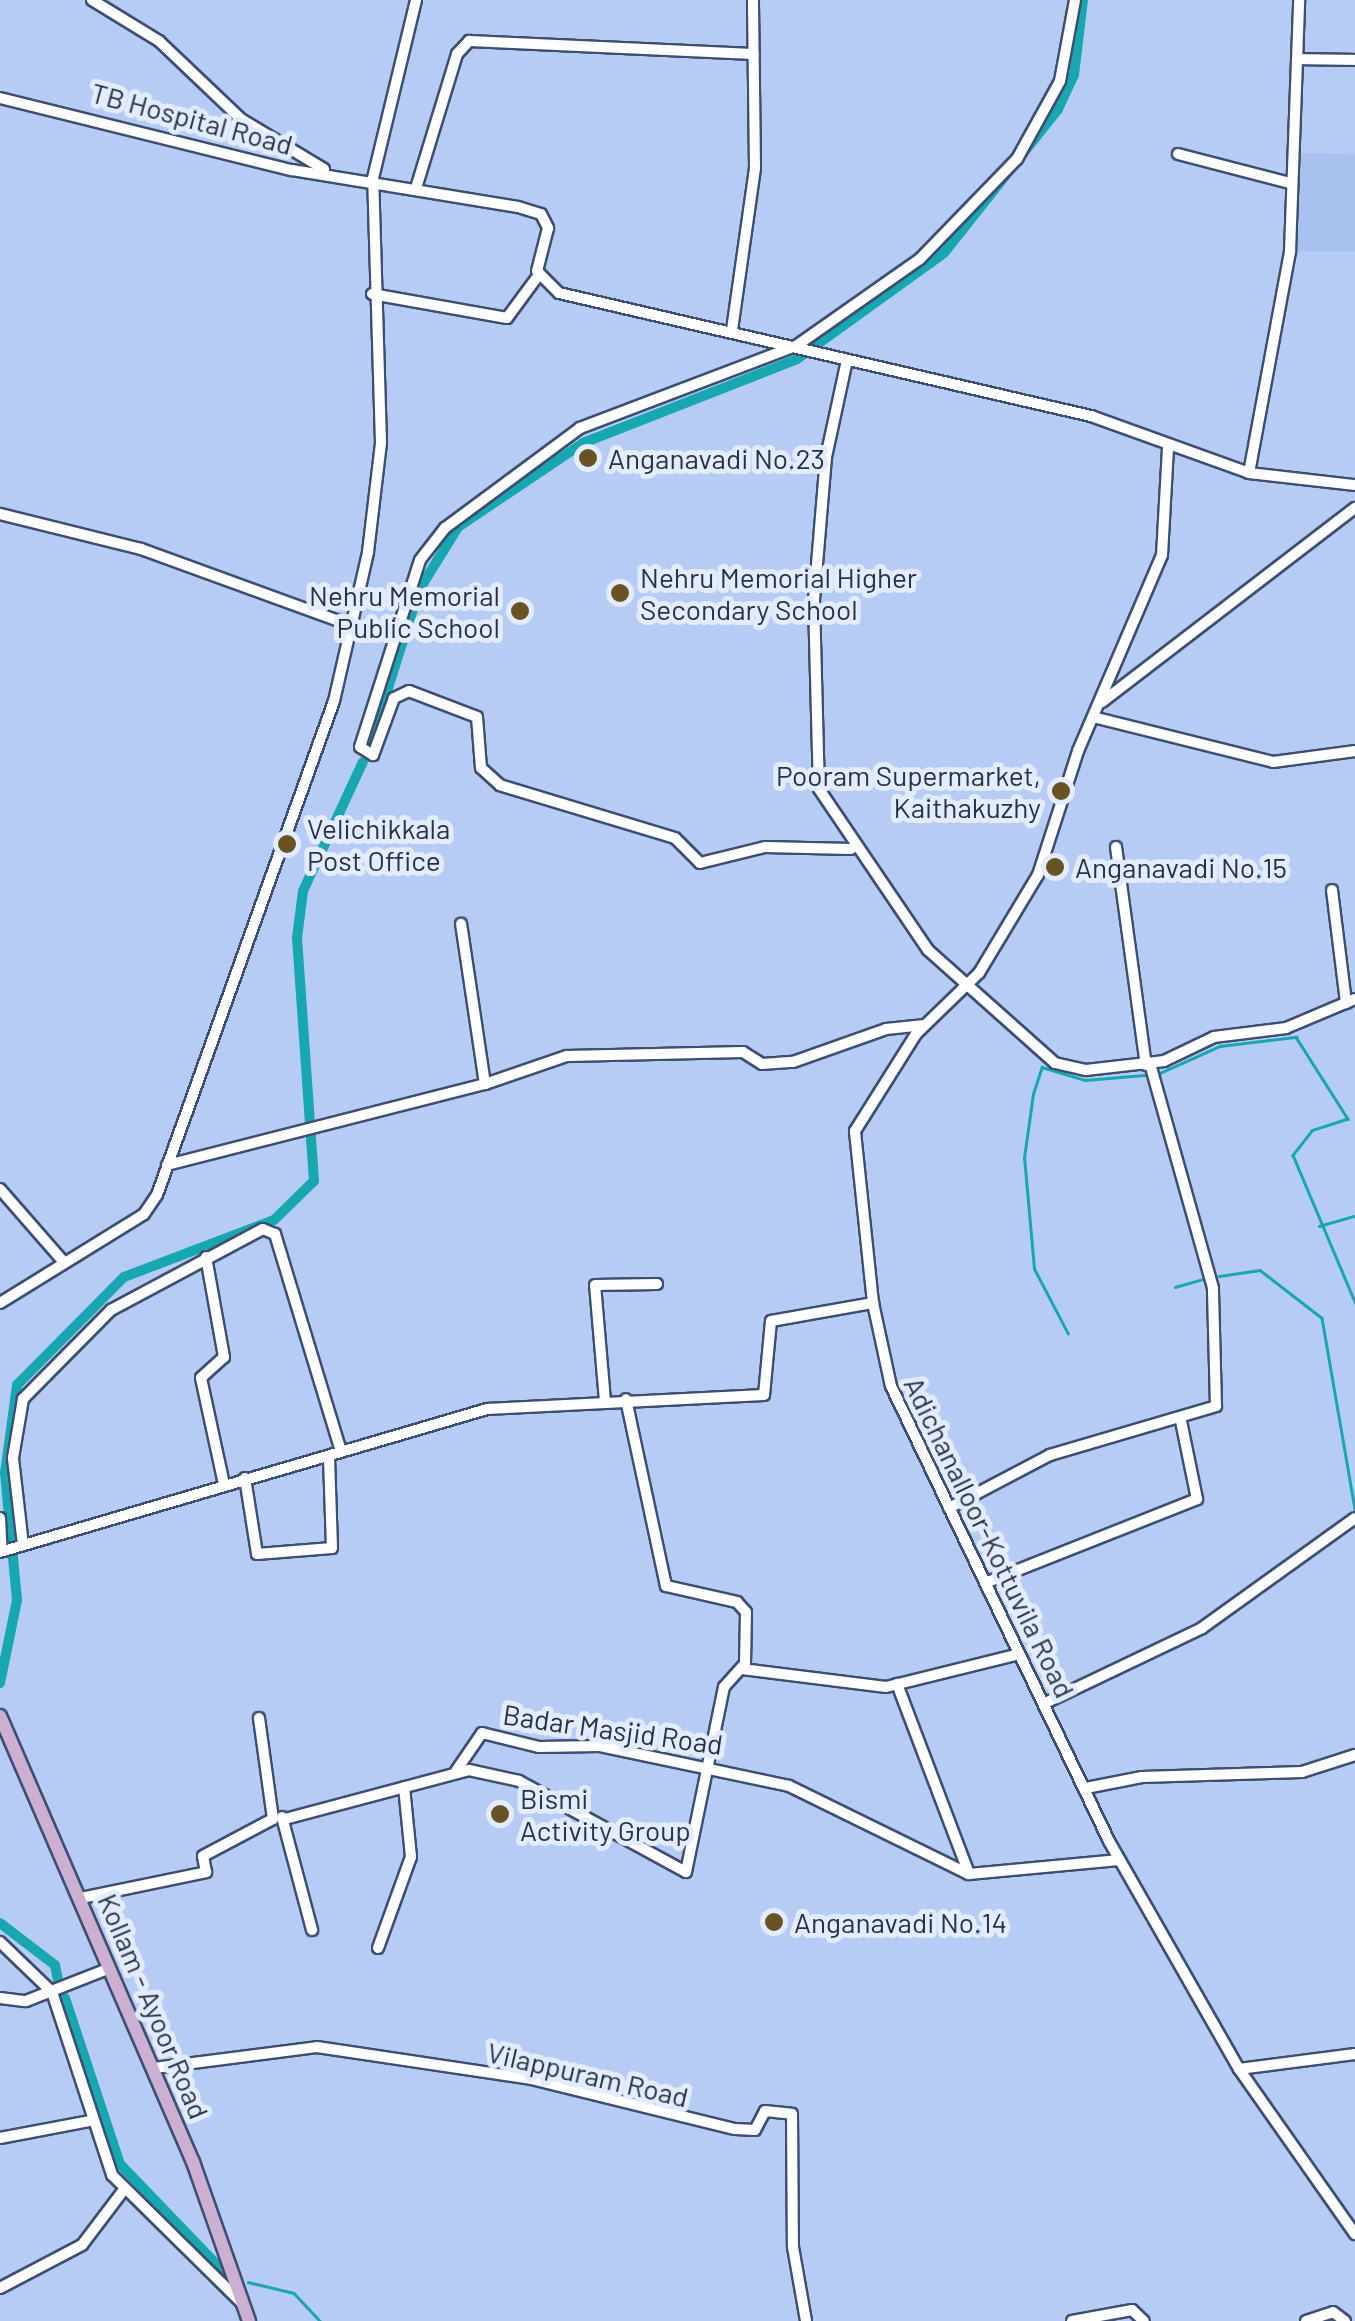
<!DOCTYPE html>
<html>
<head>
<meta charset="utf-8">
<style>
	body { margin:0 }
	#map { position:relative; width:1355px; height:2321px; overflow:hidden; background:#b6ccf4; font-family:Barlow,sans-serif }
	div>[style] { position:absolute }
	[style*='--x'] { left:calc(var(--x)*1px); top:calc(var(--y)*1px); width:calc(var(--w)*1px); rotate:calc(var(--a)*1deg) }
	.built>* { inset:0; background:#a8c1ef }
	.stream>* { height:2.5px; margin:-1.25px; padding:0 1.25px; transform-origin:1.25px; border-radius:1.25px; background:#16a7b1 }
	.canal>* { height:10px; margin:-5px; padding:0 5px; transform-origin:5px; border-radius:5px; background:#16a7b1 }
	.roads { filter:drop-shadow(2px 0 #3d4f71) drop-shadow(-2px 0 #3d4f71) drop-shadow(0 2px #3d4f71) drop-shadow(0 -2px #3d4f71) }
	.minor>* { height:10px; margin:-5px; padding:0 5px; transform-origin:5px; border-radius:5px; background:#fff }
	.major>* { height:12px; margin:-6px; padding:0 6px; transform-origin:6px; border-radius:6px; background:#cdb0d1 }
	.dots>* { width:28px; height:28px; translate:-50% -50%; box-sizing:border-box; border:5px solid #e3ecfd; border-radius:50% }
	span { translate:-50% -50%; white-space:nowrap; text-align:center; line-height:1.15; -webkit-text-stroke:10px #e3ecfd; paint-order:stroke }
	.street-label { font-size:28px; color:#293242 }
	.poi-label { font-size:28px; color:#293242 }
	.left { translate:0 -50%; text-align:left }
	.right { translate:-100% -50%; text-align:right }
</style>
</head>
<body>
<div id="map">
	<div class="built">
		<i style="clip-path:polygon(1295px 153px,1355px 154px,1355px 251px,1295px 251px)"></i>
	</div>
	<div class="stream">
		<i style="--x:1160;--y:1073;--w:66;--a:-24.2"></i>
		<i style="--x:1220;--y:1046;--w:77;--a:-6.8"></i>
		<i style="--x:1296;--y:1037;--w:97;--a:57.6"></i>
		<i style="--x:1348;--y:1119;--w:38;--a:162"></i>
		<i style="--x:1312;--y:1131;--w:31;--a:128"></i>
		<i style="--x:1293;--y:1155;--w:160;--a:67.1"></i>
		<i style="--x:1319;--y:1226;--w:37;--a:-16"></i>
		<i style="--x:1219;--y:1276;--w:41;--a:-8.3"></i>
		<i style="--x:1260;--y:1270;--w:78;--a:37.7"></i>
		<i style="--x:1322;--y:1318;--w:195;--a:80.2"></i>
		<i style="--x:1175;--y:1287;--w:29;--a:-16"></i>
		<i style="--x:1068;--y:1334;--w:73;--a:-117.6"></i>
		<i style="--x:1034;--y:1269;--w:111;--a:-95.1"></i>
		<i style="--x:1024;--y:1158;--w:65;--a:-82"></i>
		<i style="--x:1033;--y:1094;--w:28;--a:-72"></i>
		<i style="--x:1042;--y:1067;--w:45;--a:16.8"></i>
		<i style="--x:1085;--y:1080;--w:59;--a:-4.8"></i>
		<i style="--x:248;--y:2282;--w:47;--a:13.4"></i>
		<i style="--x:294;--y:2293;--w:38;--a:47"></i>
	</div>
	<div class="canal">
		<i style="--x:368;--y:751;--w:169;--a:-72.4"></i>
		<i style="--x:419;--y:590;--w:74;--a:-58.2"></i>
		<i style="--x:458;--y:527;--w:151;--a:-33.9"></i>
		<i style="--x:583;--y:443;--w:230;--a:-21.4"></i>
		<i style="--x:797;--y:359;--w:181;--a:-35.8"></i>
		<i style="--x:944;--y:253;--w:184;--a:-51.6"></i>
		<i style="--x:1058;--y:109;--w:38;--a:-65"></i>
		<i style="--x:1074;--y:75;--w:76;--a:-83.2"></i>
		<i style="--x:0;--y:1683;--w:85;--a:-78.4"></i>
		<i style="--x:17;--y:1600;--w:128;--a:-95.4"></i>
		<i style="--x:5;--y:1473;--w:89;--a:-82.2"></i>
		<i style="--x:17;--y:1385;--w:152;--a:-45.3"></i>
		<i style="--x:124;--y:1277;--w:160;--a:-20.8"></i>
		<i style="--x:274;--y:1220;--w:56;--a:-44.3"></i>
		<i style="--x:314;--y:1181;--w:244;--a:-94"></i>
		<i style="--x:297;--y:938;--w:47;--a:-82.7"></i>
		<i style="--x:303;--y:891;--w:142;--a:-65.1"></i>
		<i style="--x:0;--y:1923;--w:69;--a:37.4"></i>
		<i style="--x:55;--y:1965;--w:15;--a:79"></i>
		<i style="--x:65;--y:1998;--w:175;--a:71.7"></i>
		<i style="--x:120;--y:2164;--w:149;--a:46.1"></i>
	</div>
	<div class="roads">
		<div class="minor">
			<i style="--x:92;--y:0;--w:79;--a:31.5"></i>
			<i style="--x:159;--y:41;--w:113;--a:43.6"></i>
			<i style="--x:241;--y:119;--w:97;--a:31.1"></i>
			<i style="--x:1297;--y:59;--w:58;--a:1"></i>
			<i style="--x:0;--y:98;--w:301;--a:13.9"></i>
			<i style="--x:292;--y:170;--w:229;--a:9.3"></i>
			<i style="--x:518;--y:207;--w:24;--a:17"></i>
			<i style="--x:541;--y:214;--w:16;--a:63"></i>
			<i style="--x:548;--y:228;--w:44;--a:104.3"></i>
			<i style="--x:537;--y:271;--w:31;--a:45"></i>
			<i style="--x:559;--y:293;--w:546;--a:13.02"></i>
			<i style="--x:1091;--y:416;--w:168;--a:19.8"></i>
			<i style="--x:1249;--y:473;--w:107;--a:6.5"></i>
			<i style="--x:1178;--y:154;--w:116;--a:14.5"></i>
			<i style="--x:417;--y:185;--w:137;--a:-73"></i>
			<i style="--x:457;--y:54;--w:18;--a:-47"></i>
			<i style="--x:469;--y:41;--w:285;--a:2.6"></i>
			<i style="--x:372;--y:294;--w:137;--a:10.1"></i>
			<i style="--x:507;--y:318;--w:52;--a:-53.6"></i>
			<i style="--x:732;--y:330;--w:164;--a:-81.9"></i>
			<i style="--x:755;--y:168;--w:168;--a:-90.7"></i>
			<i style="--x:847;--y:360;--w:99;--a:102.2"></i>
			<i style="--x:826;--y:457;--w:144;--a:94.8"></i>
			<i style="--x:814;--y:601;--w:188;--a:88.5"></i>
			<i style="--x:819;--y:789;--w:194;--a:55.9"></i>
			<i style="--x:928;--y:950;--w:170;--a:41.7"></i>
			<i style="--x:1055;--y:1063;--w:32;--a:13"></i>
			<i style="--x:1086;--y:1070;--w:79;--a:-6.6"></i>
			<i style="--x:1164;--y:1061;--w:55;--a:-25.6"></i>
			<i style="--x:1214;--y:1037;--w:73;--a:-7.1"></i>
			<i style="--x:1286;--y:1028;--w:75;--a:-22.8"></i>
			<i style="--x:1249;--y:473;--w:226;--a:-79.5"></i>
			<i style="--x:1290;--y:251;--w:251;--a:-87.9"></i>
			<i style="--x:0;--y:514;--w:145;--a:13.9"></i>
			<i style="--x:141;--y:549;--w:225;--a:20"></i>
			<i style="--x:1102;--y:702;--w:319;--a:-37.5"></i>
			<i style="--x:1093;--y:717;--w:186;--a:14"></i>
			<i style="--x:1273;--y:762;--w:83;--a:-7.6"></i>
			<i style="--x:1116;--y:847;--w:220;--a:82.2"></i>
			<i style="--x:851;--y:849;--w:86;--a:-178.7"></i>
			<i style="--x:765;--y:847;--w:67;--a:166.2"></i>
			<i style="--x:700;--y:863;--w:35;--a:-135"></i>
			<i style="--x:675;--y:838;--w:183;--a:-163.2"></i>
			<i style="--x:500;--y:785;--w:25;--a:-138"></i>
			<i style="--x:481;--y:768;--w:51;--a:-94.5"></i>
			<i style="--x:477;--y:717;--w:73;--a:-159.1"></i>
			<i style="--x:409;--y:691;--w:17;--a:155"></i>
			<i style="--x:394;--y:698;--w:61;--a:110.2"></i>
			<i style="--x:373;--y:755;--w:15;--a:-148"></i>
			<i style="--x:360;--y:747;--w:196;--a:-72.2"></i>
			<i style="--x:420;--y:560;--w:41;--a:-52"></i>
			<i style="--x:445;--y:528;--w:168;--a:-36.5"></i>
			<i style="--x:580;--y:428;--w:231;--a:-20.8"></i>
			<i style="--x:796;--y:346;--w:151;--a:-35.1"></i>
			<i style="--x:920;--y:259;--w:139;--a:-45.9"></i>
			<i style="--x:1017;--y:159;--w:89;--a:-61.1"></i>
			<i style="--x:1060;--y:81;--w:82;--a:-79.5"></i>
			<i style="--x:1332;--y:890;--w:114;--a:82.9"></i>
			<i style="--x:485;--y:1084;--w:87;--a:-18.9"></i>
			<i style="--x:567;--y:1056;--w:176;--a:-1.3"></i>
			<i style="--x:743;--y:1052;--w:22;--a:32"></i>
			<i style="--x:762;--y:1064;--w:31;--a:-4"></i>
			<i style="--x:793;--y:1062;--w:99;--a:-19.5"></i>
			<i style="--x:886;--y:1029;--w:39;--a:-6"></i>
			<i style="--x:167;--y:1165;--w:328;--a:-14.3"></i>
			<i style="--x:485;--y:1084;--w:162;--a:-98.5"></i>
			<i style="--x:0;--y:1189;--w:94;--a:48.9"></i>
			<i style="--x:206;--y:1257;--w:102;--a:79.8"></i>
			<i style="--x:224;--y:1357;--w:31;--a:138"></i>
			<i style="--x:201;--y:1378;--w:108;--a:77.8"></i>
			<i style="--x:0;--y:1303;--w:169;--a:-31.7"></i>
			<i style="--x:144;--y:1214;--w:23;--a:-56"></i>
			<i style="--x:157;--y:1195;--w:525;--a:-70.29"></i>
			<i style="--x:334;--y:701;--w:153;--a:-77.1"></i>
			<i style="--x:368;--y:552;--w:110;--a:-83.2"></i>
			<i style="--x:381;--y:443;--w:265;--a:-91.7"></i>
			<i style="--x:373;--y:178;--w:183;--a:-76.4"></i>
			<i style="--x:873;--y:1303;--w:173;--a:-96"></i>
			<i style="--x:855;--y:1131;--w:115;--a:-57.8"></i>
			<i style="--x:916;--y:1034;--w:88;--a:-44.1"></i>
			<i style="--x:979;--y:973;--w:114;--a:-59"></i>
			<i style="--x:1038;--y:875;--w:130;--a:-72.1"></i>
			<i style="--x:1078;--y:751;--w:213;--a:-66.8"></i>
			<i style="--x:1162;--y:555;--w:108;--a:-86.8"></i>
			<i style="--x:605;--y:1401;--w:116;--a:-94.9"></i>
			<i style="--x:595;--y:1285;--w:62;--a:-0.9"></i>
			<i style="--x:245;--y:1478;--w:77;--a:81"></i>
			<i style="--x:257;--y:1554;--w:75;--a:-4.6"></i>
			<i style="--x:332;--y:1548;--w:92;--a:-91.9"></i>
			<i style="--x:949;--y:1508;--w:114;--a:-27.7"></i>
			<i style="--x:1050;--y:1455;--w:173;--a:-16.4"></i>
			<i style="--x:1216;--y:1406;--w:118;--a:-91.5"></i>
			<i style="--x:1213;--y:1288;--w:233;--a:-105.7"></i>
			<i style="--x:0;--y:1518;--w:33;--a:87"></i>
			<i style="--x:23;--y:1545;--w:88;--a:-96.6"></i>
			<i style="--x:13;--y:1458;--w:60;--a:-80.4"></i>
			<i style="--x:23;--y:1399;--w:125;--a:-45.3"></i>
			<i style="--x:111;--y:1310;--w:172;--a:-28.1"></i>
			<i style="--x:263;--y:1229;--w:13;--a:23"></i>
			<i style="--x:275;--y:1234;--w:227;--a:73.1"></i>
			<i style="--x:0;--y:1552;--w:508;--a:-16.36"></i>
			<i style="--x:487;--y:1409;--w:277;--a:-2.9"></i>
			<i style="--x:764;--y:1395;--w:74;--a:-84.6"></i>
			<i style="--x:771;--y:1321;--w:104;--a:-10"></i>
			<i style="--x:873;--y:1303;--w:85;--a:77.8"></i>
			<i style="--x:891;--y:1386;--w:505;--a:64.4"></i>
			<i style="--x:1109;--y:1841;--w:262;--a:60.3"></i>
			<i style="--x:1239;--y:2069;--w:202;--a:54.9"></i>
			<i style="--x:985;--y:1583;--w:228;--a:-21.6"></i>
			<i style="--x:1197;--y:1499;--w:80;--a:-101.6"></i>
			<i style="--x:742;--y:1669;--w:145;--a:7.1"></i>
			<i style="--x:886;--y:1687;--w:137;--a:-13.9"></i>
			<i style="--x:897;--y:1684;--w:203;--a:69.2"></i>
			<i style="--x:1045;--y:1703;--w:174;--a:-25.5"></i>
			<i style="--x:1202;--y:1628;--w:188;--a:-35.7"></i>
			<i style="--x:456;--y:1771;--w:46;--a:-55.6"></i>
			<i style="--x:482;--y:1733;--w:59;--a:13.8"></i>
			<i style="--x:539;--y:1747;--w:61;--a:-0.9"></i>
			<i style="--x:600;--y:1746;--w:193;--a:11.9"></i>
			<i style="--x:789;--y:1786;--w:200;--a:26.1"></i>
			<i style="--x:969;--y:1874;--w:151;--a:-5.3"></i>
			<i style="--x:1086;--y:1788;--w:57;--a:-11.1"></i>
			<i style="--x:1142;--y:1777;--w:160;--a:-1.8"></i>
			<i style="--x:1302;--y:1772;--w:56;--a:-17.8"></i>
			<i style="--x:282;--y:1817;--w:117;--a:75.1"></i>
			<i style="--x:285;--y:1819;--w:190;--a:-14.9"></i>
			<i style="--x:469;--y:1770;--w:51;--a:12.4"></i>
			<i style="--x:519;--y:1781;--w:190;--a:28.6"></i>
			<i style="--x:686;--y:1872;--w:189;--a:-78.4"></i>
			<i style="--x:724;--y:1687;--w:31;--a:-48"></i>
			<i style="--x:745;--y:1664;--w:52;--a:-88.9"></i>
			<i style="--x:746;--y:1612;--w:13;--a:-132"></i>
			<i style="--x:737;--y:1602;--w:73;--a:-167.3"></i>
			<i style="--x:666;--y:1586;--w:191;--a:-102.1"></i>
			<i style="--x:81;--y:1898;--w:128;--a:-11.7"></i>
			<i style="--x:206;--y:1872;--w:16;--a:-101"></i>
			<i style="--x:203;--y:1856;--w:79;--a:-27.9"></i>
			<i style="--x:273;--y:1819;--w:102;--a:-97.9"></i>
			<i style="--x:0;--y:1942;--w:72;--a:43.9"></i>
			<i style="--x:52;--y:1992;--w:193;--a:71.8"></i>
			<i style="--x:112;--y:2175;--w:184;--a:44.6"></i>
			<i style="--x:378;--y:1948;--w:97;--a:-70.1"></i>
			<i style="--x:411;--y:1857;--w:70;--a:-95.7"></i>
			<i style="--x:0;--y:1998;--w:26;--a:7"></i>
			<i style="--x:26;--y:2001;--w:90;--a:-21.4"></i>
			<i style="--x:154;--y:2068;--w:164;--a:-7.3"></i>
			<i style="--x:317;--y:2047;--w:216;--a:8.5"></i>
			<i style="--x:531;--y:2079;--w:210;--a:13.8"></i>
			<i style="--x:735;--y:2129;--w:20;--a:3"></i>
			<i style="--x:755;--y:2130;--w:21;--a:-62"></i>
			<i style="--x:765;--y:2111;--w:27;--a:6"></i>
			<i style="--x:792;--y:2114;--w:133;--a:89.6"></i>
			<i style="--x:793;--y:2247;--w:75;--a:80"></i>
			<i style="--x:1239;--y:2069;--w:117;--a:-7.4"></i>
			<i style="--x:0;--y:2138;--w:92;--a:-10.7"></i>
			<i style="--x:0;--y:2288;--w:93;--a:-27.7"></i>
			<i style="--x:82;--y:2245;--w:68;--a:-52.8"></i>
			<i style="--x:1072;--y:2321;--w:61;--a:-10.4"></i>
			<i style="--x:1132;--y:2310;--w:16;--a:43"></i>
			<i style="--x:1306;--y:2321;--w:28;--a:-18"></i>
			<i style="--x:1333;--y:2312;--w:15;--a:37"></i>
		</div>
		<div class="major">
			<i style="--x:0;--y:1716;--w:486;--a:66.6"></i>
			<i style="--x:193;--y:2162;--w:169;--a:70.6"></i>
		</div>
	</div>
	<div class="dots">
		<i style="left:588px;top:458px;background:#6a5323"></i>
		<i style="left:620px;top:593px;background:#6a5323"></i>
		<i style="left:520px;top:611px;background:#6a5323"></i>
		<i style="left:1061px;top:791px;background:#6a5323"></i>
		<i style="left:287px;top:844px;background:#6a5323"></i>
		<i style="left:1055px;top:867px;background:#6a5323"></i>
		<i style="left:500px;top:1814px;background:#6a5323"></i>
		<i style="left:774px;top:1922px;background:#6a5323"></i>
	</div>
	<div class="street-label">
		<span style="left:192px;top:118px;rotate:15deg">TB Hospital Road</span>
		<span style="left:990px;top:1537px;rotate:64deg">Adichanalloor-Kottuvila Road</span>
		<span style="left:613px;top:1729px;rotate:8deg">Badar Masjid Road</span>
		<span style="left:154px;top:2006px;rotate:67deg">Kollam - Ayoor Road</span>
		<span style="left:588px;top:2074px;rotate:13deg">Vilappuram Road</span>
	</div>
	<div class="poi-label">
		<span class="left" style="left:608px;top:458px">Anganavadi No.23</span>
		<span class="left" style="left:640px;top:593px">Nehru Memorial Higher<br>Secondary School</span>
		<span class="right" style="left:500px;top:611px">Nehru Memorial<br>Public School</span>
		<span class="right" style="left:1041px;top:791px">Pooram Supermarket,<br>Kaithakuzhy</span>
		<span class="left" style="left:307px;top:844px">Velichikkala<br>Post Office</span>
		<span class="left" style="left:1075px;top:867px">Anganavadi No.15</span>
		<span class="left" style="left:520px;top:1814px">Bismi<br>Activity Group</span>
		<span class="left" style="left:794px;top:1922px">Anganavadi No.14</span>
	</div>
</div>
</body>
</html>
